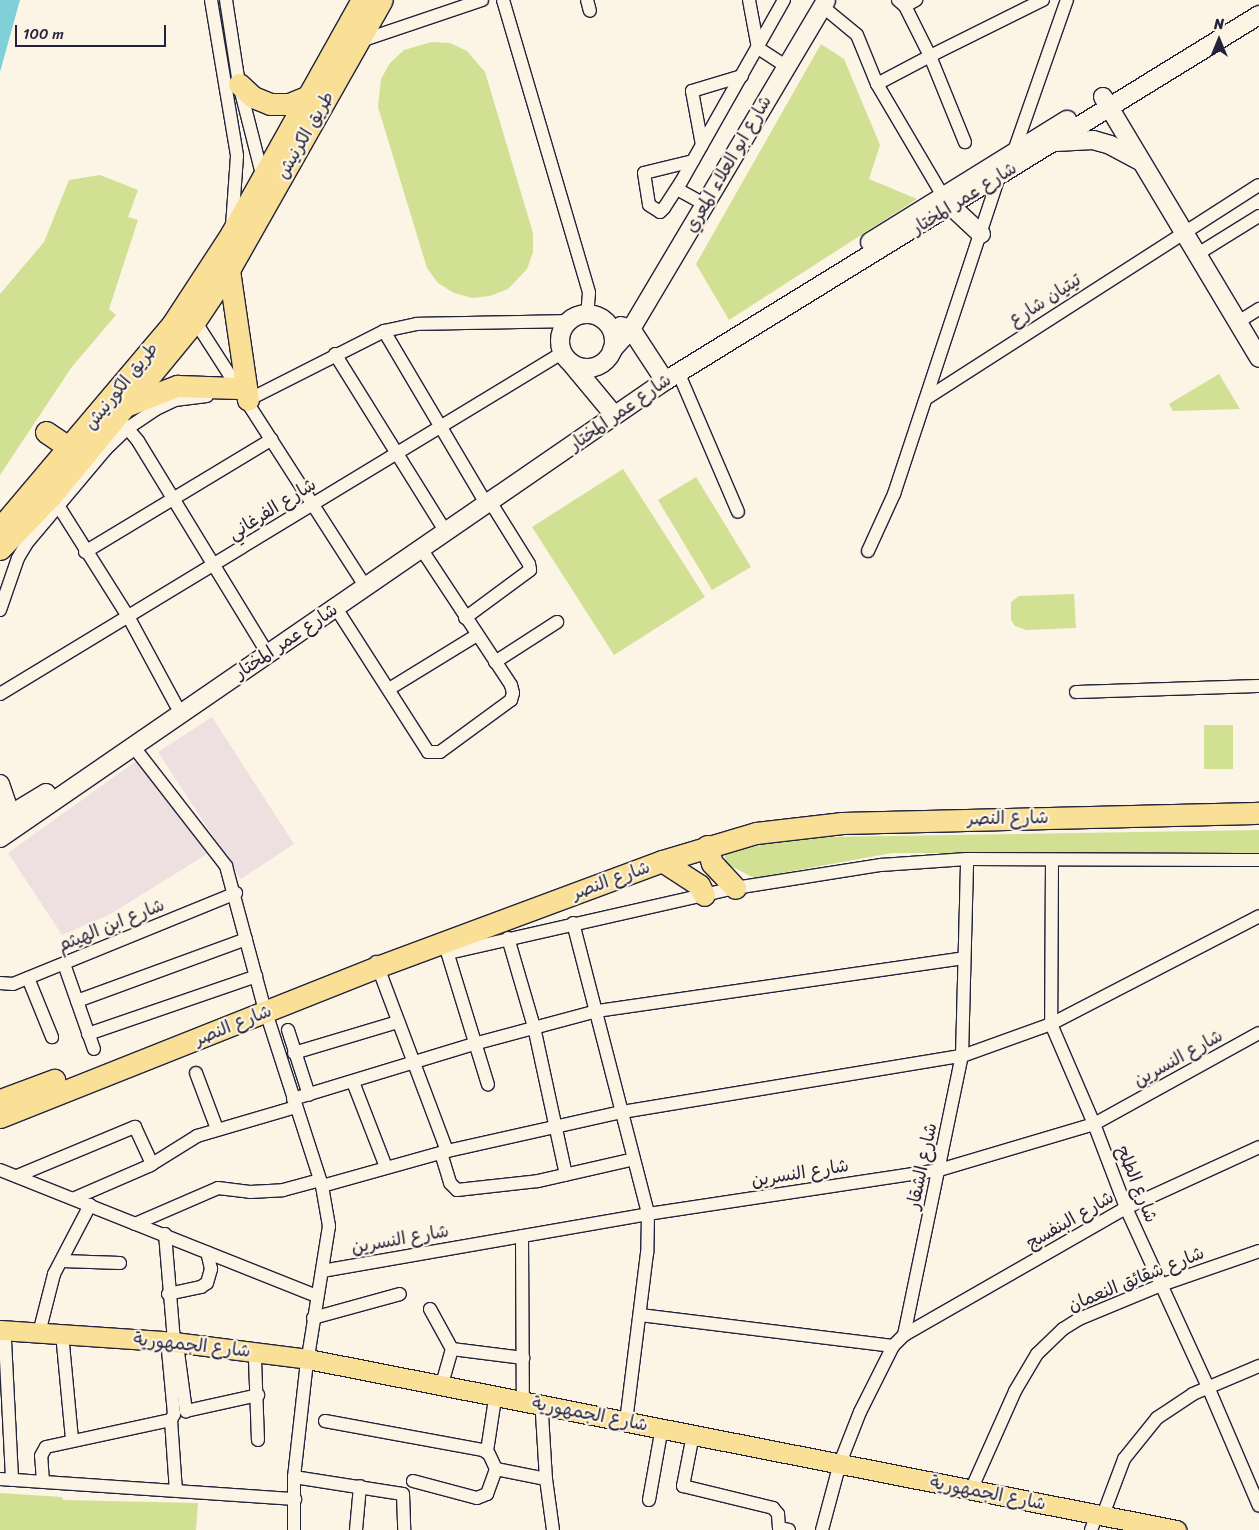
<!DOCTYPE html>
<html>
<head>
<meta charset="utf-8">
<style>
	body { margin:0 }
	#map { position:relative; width:1259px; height:1530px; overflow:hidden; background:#fcf5e5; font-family:Sriracha,"Playpen Sans Arabic",sans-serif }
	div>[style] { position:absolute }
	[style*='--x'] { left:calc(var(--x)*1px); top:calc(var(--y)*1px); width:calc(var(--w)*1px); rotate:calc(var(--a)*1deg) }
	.built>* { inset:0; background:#eee0e1 }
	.green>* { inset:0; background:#d1e093 }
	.water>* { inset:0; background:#7fd0d9 }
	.roads { filter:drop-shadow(1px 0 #22223b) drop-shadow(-1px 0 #22223b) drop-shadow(0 1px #22223b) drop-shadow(0 -1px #22223b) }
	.street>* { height:12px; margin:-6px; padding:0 6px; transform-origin:6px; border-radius:6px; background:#fcf5e5 }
	.secondary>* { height:18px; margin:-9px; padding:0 9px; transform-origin:9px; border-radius:9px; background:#fcf5e5 }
	.secondary>.ring { margin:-9px; padding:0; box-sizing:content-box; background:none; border:18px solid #fcf5e5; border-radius:50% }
	.primary>* { height:19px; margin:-9.5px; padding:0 9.5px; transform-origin:9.5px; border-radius:9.5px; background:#fadf96 }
	.highway>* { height:21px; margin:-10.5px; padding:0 10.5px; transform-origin:10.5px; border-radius:10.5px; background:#fadf96 }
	span { translate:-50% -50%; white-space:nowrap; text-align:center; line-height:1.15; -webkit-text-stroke:4.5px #fcf5e5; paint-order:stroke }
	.street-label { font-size:18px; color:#22223b }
	.north { position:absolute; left:1194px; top:15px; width:50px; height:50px; -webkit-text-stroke:4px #fcf5e5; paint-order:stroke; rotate:0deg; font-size:14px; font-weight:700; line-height:20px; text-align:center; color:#22223b }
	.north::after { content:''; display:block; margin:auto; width:18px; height:22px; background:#22223b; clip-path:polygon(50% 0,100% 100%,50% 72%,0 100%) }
	.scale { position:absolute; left:15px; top:25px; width:151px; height:22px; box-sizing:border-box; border:2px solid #22223b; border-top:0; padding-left:6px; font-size:15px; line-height:18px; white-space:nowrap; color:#22223b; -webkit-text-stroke:4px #fcf5e5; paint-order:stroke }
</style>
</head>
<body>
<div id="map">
	<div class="built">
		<i style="clip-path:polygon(212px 717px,294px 844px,241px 879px,158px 752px)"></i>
		<i style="clip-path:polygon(139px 759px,207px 854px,109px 915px,62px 935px,8px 853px)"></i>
	</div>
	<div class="green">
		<i style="clip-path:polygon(431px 42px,450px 43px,467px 51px,485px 72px,533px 233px,533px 252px,527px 269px,508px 289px,490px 296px,472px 298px,454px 293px,438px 283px,427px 268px,378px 107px,381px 79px,390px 63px,404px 50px)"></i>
		<i style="clip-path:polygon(821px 44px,844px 59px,880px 145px,869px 179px,917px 199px,729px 320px,696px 264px)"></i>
		<i style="clip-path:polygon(100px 175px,138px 190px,128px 217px,138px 220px,109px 309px,116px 315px,71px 368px,0 475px,0 294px,44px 242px,69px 180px)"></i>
		<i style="clip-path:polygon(1219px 374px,1240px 409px,1173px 411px,1169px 404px)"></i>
		<i style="clip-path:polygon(623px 469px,705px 597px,614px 655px,532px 527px)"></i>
		<i style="clip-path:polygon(696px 477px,751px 567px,712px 590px,658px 500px)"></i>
		<i style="clip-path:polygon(1074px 594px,1076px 628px,1026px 630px,1015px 626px,1011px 620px,1011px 602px,1019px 596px)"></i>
		<i style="clip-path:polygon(1204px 725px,1233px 725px,1233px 769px,1204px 769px)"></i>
		<i style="clip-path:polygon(1259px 830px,1259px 854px,892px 853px,754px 878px,727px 864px,724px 854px,781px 840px,827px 837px)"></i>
		<i style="clip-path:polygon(0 1493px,62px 1497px,63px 1500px,198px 1503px,196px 1530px,0 1530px)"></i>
	</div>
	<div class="water">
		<i style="clip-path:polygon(0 0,20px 0,0 72px)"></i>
	</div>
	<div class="roads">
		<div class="street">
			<i style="--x:211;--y:0;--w:158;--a:80.5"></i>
			<i style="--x:237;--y:156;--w:69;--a:94.1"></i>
			<i style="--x:226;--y:0;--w:85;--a:81.2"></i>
			<i style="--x:239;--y:84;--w:97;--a:75.7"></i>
			<i style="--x:503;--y:0;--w:305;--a:73.6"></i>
			<i style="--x:589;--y:293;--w:21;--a:95"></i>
			<i style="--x:587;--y:0;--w:11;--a:75"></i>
			<i style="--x:749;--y:0;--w:49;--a:79.4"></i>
			<i style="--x:758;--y:48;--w:33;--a:33"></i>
			<i style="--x:898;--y:0;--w:9;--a:41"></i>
			<i style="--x:905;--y:6;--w:56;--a:63.4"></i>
			<i style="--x:930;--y:56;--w:126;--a:-26.4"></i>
			<i style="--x:822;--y:6;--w:45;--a:39.6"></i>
			<i style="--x:857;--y:35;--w:53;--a:67.8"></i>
			<i style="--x:877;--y:84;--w:60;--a:-27.8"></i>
			<i style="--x:930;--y:56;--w:93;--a:67.9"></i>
			<i style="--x:905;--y:6;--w:13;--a:-29"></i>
			<i style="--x:358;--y:42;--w:131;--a:-18.7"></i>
			<i style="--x:877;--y:84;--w:130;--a:59.5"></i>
			<i style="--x:702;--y:145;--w:55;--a:-100.5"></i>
			<i style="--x:692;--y:91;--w:52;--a:-16.7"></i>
			<i style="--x:1014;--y:151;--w:160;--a:-70.7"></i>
			<i style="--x:693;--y:161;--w:50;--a:166.2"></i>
			<i style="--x:644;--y:173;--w:32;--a:81"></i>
			<i style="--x:649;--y:205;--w:13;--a:32"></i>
			<i style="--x:660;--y:212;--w:6;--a:-45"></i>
			<i style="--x:664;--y:208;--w:31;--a:-57"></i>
			<i style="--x:681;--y:182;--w:209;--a:-60.5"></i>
			<i style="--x:677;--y:189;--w:31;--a:29"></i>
			<i style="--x:1196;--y:255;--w:74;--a:-31.8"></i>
			<i style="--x:195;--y:321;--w:316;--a:57.3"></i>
			<i style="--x:1238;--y:322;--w:25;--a:-32"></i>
			<i style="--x:384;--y:331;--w:193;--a:59.4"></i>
			<i style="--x:335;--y:354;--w:200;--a:58.1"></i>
			<i style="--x:678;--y:372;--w:152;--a:66.8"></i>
			<i style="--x:927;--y:398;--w:394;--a:-32.7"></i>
			<i style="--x:244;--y:399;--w:4;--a:14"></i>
			<i style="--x:248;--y:400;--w:153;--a:-26.9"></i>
			<i style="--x:384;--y:331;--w:34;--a:-12"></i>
			<i style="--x:417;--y:324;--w:152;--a:-1.1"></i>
			<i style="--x:123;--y:423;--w:23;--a:50"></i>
			<i style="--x:138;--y:441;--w:240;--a:58.6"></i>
			<i style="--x:54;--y:499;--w:141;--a:57.8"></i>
			<i style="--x:129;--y:618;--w:99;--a:61.6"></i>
			<i style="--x:868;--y:551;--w:63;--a:-65.5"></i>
			<i style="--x:894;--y:494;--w:334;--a:-71.7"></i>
			<i style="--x:85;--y:552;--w:218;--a:-31.1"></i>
			<i style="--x:336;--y:608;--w:171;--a:57.4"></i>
			<i style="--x:428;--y:752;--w:12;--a:0"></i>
			<i style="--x:440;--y:752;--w:88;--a:-36.2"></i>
			<i style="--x:511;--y:700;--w:7;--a:-74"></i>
			<i style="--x:513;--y:693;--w:8;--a:-104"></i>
			<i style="--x:511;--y:685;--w:162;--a:-123.4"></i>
			<i style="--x:0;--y:610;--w:55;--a:-70.9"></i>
			<i style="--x:18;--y:558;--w:17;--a:-59"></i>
			<i style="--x:27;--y:543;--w:123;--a:-50"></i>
			<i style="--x:106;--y:449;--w:30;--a:-44"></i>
			<i style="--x:128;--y:428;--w:34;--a:-34"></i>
			<i style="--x:156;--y:409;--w:21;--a:-25"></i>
			<i style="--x:175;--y:400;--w:32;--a:-7"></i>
			<i style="--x:465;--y:618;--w:81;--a:-36.4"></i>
			<i style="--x:530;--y:570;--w:6;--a:-99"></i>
			<i style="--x:529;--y:564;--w:72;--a:-121.9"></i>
			<i style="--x:495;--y:662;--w:74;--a:-32.8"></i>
			<i style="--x:389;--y:689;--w:103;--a:-31.5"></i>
			<i style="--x:1076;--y:692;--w:183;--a:-1.9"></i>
			<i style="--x:0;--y:694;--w:657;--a:-31.25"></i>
			<i style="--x:133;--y:746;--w:152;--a:52.2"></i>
			<i style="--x:226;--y:866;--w:142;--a:74.9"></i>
			<i style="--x:263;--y:1003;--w:192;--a:72.1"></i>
			<i style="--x:322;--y:1186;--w:41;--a:80.1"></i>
			<i style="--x:329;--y:1226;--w:146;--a:99.1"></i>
			<i style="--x:306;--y:1370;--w:108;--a:96.4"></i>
			<i style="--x:294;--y:1477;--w:53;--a:90"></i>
			<i style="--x:1052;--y:860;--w:164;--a:90.3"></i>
			<i style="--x:1051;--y:1024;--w:109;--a:66.7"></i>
			<i style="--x:1094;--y:1124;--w:90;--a:69.1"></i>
			<i style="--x:1126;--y:1208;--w:197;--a:65.4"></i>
			<i style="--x:1208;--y:1387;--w:129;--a:66.8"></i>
			<i style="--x:573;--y:923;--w:301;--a:75.5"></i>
			<i style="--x:648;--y:1214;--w:39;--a:91"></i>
			<i style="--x:647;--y:1253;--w:169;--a:97.1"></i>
			<i style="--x:508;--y:938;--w:93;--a:73.7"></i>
			<i style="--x:534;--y:1027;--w:151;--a:77.8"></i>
			<i style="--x:445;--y:945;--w:146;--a:72.9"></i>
			<i style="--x:448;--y:953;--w:294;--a:-12.8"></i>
			<i style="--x:735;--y:888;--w:148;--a:-9"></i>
			<i style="--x:881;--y:865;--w:86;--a:-4"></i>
			<i style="--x:967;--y:859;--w:292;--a:0.2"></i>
			<i style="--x:376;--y:962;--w:202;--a:69.4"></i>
			<i style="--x:64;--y:964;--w:90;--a:70.6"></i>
			<i style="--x:28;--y:978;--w:64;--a:67.9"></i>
			<i style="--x:0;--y:983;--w:13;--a:4"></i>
			<i style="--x:13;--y:984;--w:241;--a:-22.2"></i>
			<i style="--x:77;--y:1001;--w:180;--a:-20.1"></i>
			<i style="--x:288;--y:1030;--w:68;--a:72.1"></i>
			<i style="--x:88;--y:1034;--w:178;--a:-19"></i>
			<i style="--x:294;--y:1053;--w:109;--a:-16.6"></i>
			<i style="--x:196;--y:1073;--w:60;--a:69.4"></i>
			<i style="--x:353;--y:1082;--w:91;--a:68.8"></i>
			<i style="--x:293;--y:1099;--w:189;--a:-16.9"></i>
			<i style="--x:474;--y:1044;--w:127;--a:-15"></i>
			<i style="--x:597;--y:1011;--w:370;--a:-8.2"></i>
			<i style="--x:441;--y:1153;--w:31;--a:73"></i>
			<i style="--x:450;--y:1183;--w:10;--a:45"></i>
			<i style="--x:457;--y:1190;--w:81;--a:-6.3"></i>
			<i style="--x:538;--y:1181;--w:98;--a:-12.9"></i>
			<i style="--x:0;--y:1170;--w:341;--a:21.7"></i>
			<i style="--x:17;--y:1176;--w:128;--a:-22.6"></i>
			<i style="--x:135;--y:1127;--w:41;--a:65.3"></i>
			<i style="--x:322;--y:1186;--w:130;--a:-15.6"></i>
			<i style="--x:447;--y:1151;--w:179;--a:-12.6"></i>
			<i style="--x:622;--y:1112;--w:345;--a:-9.4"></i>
			<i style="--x:962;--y:1056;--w:95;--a:-19.8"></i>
			<i style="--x:1051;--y:1024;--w:234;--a:-27.4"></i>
			<i style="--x:75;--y:1198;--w:81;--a:-23.4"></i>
			<i style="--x:149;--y:1166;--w:57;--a:-32"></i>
			<i style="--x:197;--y:1136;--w:103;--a:-16.3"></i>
			<i style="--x:135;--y:1224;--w:90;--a:-23.4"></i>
			<i style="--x:218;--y:1188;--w:32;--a:7"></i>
			<i style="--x:250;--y:1192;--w:33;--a:-3"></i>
			<i style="--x:283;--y:1190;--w:38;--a:-15"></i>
			<i style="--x:165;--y:1234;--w:108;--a:85.2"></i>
			<i style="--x:522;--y:1236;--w:165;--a:89.7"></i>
			<i style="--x:62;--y:1261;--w:58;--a:2"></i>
			<i style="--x:322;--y:1271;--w:331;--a:-9.9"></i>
			<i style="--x:648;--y:1214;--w:294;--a:-8.6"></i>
			<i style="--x:939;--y:1170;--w:162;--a:-16.5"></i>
			<i style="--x:1094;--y:1124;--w:188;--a:-28.9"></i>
			<i style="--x:168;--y:1294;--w:34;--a:-12"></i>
			<i style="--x:201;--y:1287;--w:7;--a:-34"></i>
			<i style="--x:207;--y:1283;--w:15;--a:-74"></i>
			<i style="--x:211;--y:1269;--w:17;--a:-103"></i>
			<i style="--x:430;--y:1309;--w:46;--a:61.2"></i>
			<i style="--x:452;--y:1349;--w:37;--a:106"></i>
			<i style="--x:640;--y:1315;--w:255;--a:7"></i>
			<i style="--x:313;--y:1318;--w:90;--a:-15.4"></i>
			<i style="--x:39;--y:1333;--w:61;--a:-75.7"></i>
			<i style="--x:54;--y:1274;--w:78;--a:-62.4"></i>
			<i style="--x:904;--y:1335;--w:256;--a:-29.8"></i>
			<i style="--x:1126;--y:1208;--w:146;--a:-24.6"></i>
			<i style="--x:5;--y:1340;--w:140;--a:87.1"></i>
			<i style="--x:63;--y:1344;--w:96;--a:84.6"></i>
			<i style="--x:452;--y:1349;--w:72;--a:7.2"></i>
			<i style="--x:178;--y:1352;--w:60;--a:82.3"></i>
			<i style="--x:186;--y:1411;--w:74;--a:-12.5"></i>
			<i style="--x:255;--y:1359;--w:81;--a:87.9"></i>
			<i style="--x:542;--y:1414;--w:65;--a:86.5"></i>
			<i style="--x:546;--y:1479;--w:51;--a:82.2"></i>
			<i style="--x:171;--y:1420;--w:71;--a:86"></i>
			<i style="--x:325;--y:1421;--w:161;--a:10.4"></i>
			<i style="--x:483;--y:1450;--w:7;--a:34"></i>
			<i style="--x:489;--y:1454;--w:17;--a:65"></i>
			<i style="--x:496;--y:1469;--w:51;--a:11.3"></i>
			<i style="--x:691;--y:1445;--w:42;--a:101"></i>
			<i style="--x:683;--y:1486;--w:93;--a:13.7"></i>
			<i style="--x:773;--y:1508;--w:8;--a:50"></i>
			<i style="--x:778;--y:1514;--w:14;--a:86"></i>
			<i style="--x:779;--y:1528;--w:10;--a:11"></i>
			<i style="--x:487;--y:1451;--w:47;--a:-81.3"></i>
			<i style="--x:294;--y:1477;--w:110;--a:8.9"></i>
			<i style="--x:403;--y:1494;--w:36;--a:88"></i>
			<i style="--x:0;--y:1479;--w:296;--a:3.9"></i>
			<i style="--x:413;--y:1481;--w:66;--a:14.9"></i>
			<i style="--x:477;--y:1498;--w:11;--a:-22"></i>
			<i style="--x:487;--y:1494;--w:27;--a:-70"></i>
			<i style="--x:43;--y:1482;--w:26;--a:-94"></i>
			<i style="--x:41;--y:1456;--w:10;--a:-61"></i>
			<i style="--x:46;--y:1447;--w:128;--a:-12.2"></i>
			<i style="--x:171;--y:1420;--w:7;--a:-63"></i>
			<i style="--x:174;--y:1414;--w:63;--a:-95.4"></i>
			<i style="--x:971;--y:1490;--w:108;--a:-66"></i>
			<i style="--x:1015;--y:1391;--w:43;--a:-59.3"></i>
			<i style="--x:1037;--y:1354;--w:36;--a:-44"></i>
			<i style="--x:1063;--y:1329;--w:19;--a:-32"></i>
			<i style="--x:1079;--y:1319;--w:89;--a:-22.5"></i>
			<i style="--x:1161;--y:1285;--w:104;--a:-19.1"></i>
			<i style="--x:649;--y:1500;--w:63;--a:-79.9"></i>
			<i style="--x:1103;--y:1515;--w:60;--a:-69.4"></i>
			<i style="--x:1124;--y:1459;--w:53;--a:-51.2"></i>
			<i style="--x:1157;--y:1418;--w:43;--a:-33.7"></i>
			<i style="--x:1193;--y:1394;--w:72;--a:-23"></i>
			<i style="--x:356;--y:1530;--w:44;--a:-84.8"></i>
			<i style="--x:822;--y:1530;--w:69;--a:-75"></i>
			<i style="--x:840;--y:1463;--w:55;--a:-68.6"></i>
			<i style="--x:860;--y:1412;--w:74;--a:-63.4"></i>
			<i style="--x:893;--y:1346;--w:16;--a:-45"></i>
			<i style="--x:904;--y:1335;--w:285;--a:-78.3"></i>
			<i style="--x:962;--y:1056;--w:197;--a:-88.5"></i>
			<i style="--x:1091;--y:1530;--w:9;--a:-69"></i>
		</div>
		<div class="secondary">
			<i style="--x:1103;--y:97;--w:304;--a:59.1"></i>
			<i style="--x:1056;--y:142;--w:37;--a:-3"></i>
			<i style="--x:1093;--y:140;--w:18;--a:16"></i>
			<i style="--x:1110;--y:145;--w:34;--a:28"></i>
			<i style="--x:951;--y:206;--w:41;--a:43"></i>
			<i style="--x:870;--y:242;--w:232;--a:-31.8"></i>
			<i class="ring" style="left:560px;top:314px;width:36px;height:36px"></i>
			<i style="--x:621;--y:326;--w:10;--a:17"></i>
			<i style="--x:631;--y:329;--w:62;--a:56.8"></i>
			<i style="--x:612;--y:350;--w:28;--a:-48"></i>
			<i style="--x:631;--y:329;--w:382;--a:-59.3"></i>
			<i style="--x:570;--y:362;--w:69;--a:50.3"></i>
			<i style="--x:0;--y:784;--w:43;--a:71.1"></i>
			<i style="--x:0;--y:821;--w:54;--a:-31.3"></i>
			<i style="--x:0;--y:838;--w:807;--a:-34.5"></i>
			<i style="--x:665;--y:381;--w:698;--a:-31.64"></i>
		</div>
		<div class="primary">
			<i style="--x:0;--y:1330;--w:174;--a:3.9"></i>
			<i style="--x:174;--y:1342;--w:135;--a:7.2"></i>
			<i style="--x:308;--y:1359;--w:885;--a:11.14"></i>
		</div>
		<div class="highway">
			<i style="--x:239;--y:84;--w:19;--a:43"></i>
			<i style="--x:253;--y:97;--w:18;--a:22"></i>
			<i style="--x:270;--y:104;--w:19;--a:0"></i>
			<i style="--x:289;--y:104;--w:18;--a:-22"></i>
			<i style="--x:229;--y:270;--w:131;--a:81.7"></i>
			<i style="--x:128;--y:405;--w:53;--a:-21.2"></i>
			<i style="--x:177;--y:386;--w:60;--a:1.9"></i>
			<i style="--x:46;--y:432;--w:29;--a:34"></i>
			<i style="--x:0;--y:528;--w:268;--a:-49.8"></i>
			<i style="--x:173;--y:323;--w:106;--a:-56.9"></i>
			<i style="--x:231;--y:234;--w:268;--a:-60.8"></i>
			<i style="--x:0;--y:549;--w:75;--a:-46.1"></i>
			<i style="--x:52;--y:495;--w:225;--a:-50.6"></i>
			<i style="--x:195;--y:321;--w:61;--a:-56.3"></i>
			<i style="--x:229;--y:270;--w:310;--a:-60.5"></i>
			<i style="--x:707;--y:846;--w:18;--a:74"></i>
			<i style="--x:712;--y:863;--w:34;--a:47"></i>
			<i style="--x:662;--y:861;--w:44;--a:33"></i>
			<i style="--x:699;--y:885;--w:11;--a:63"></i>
			<i style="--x:0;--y:1100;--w:58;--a:-20.3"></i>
			<i style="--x:0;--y:1117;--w:406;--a:-21.7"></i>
			<i style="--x:377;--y:967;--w:304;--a:-20.4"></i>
			<i style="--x:662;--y:861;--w:98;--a:-16.6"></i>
			<i style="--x:756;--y:833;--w:87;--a:-6.6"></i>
			<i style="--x:842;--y:823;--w:417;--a:-1.4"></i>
		</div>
	</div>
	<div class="street-label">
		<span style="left:305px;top:135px;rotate:-60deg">طريق الكرنيش</span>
		<span style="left:728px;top:164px;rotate:-60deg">شارع ابو العلاء المعري</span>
		<span style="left:964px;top:198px;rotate:-32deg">شارع عمر المختار</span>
		<span style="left:1045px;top:300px;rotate:-33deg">تيتيان شارع</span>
		<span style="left:121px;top:386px;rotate:-51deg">طريق الكورنيش</span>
		<span style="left:620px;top:412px;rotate:-35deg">شارع عمر المختار</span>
		<span style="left:272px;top:509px;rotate:-32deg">شارع الفرغاني</span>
		<span style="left:286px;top:641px;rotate:-34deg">شارع عمر المختار</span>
		<span style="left:1008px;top:818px;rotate:-1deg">شارع النصر</span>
		<span style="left:611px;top:880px;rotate:-20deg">شارع النصر</span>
		<span style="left:111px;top:925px;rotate:-22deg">شارع ابن الهيثم</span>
		<span style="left:233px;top:1025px;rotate:-22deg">شارع النصر</span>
		<span style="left:1178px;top:1058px;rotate:-29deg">شارع النسرين</span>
		<span style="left:922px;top:1166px;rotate:-78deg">شارع الشقار</span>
		<span style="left:800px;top:1173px;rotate:-9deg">شارع النسرين</span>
		<span style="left:1137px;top:1184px;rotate:68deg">شارع الطلح</span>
		<span style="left:1070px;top:1220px;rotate:-30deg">شارع البنفسج</span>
		<span style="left:400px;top:1239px;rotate:-10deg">شارع النسرين</span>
		<span style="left:1136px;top:1279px;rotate:-22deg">شارع شقائق النعمان</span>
		<span style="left:192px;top:1345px;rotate:6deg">شارع الجمهورية</span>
		<span style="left:590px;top:1414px;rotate:11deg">شارع الجمهورية</span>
		<span style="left:988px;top:1493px;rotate:11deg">شارع الجمهورية</span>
	</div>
	<div class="north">N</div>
	<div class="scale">100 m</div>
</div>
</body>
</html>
